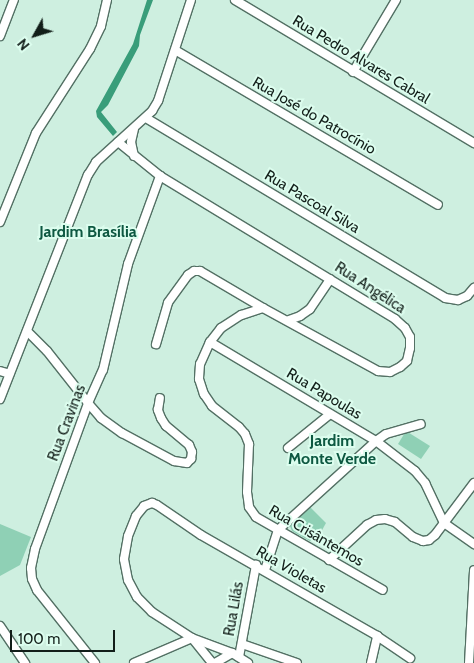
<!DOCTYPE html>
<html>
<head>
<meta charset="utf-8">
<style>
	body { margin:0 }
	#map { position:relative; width:474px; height:663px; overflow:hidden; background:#ceefe0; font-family:Cabin,sans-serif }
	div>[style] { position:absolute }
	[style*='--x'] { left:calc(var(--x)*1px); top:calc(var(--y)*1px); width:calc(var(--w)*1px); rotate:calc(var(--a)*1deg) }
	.green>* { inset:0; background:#8fd0b5 }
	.water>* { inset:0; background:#399d7a }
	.roads { filter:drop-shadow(1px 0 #537064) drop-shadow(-1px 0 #537064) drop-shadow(0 1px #537064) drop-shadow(0 -1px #537064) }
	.minor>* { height:8px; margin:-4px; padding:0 4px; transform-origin:4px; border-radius:4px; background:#fff }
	span { translate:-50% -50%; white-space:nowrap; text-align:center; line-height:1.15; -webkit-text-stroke:4px #dcfdee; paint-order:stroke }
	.street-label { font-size:15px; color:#121e19 }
	.neighbourhood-label { font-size:16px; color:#0d5841; font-weight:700 }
	.north { position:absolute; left:10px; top:10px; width:50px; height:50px; -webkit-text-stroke:4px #dcfdee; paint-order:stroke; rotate:231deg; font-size:14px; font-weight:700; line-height:20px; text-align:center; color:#121e19 }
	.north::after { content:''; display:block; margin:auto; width:18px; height:22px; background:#121e19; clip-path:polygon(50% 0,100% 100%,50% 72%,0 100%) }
	.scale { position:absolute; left:10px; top:630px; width:105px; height:22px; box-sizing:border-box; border:2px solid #121e19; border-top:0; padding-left:6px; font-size:15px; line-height:18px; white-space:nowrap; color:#121e19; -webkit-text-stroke:4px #dcfdee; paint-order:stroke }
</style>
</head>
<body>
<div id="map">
	<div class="green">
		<i style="clip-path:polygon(406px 431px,430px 446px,421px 459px,398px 444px)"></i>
		<i style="clip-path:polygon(309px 506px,326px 523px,321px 532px,310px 541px,292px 531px,289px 524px)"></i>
		<i style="clip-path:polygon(0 524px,31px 537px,20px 565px,0 576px)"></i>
	</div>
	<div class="water">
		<i style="clip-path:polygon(147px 0,153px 0,140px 35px,139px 46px,108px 105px,101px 112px,117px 132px,113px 136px,97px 117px,96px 111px,133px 44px)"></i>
	</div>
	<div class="roads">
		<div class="minor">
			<i style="--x:235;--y:0;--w:279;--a:30.9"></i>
			<i style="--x:0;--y:36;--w:39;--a:-69"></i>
			<i style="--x:175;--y:50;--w:305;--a:30.5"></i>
			<i style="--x:353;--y:72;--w:84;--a:-59.2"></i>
			<i style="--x:146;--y:118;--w:349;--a:31"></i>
			<i style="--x:445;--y:298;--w:13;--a:9"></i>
			<i style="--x:458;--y:300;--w:10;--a:-24"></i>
			<i style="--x:467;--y:296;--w:11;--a:-49"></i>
			<i style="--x:118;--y:142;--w:54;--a:39"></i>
			<i style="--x:160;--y:176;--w:275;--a:31.3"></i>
			<i style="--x:395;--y:319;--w:13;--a:42"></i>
			<i style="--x:405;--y:328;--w:10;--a:61"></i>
			<i style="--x:410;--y:337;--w:11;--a:90"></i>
			<i style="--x:410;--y:348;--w:13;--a:103"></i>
			<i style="--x:407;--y:361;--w:9;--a:139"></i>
			<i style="--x:400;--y:367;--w:11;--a:153"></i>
			<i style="--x:390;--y:372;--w:12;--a:-175"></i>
			<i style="--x:378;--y:371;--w:131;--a:-151.3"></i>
			<i style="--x:263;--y:308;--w:73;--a:-149.6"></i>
			<i style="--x:200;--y:271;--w:6;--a:180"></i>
			<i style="--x:194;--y:271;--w:7;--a:146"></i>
			<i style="--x:188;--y:275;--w:34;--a:126"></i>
			<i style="--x:168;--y:303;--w:43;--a:106.3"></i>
			<i style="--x:134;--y:156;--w:14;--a:-102"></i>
			<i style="--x:131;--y:142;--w:13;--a:-77"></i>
			<i style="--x:0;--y:222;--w:96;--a:-68"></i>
			<i style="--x:36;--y:133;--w:100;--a:-57.3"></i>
			<i style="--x:90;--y:49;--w:25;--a:-64"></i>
			<i style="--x:101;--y:26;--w:27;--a:-77"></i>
			<i style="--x:263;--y:308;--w:23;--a:162"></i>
			<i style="--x:241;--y:315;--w:24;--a:147"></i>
			<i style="--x:221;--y:328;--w:18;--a:128"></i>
			<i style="--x:210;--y:342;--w:24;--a:114"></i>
			<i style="--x:200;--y:364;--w:15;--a:94"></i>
			<i style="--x:199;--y:379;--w:16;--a:72"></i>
			<i style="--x:204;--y:394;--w:14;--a:56"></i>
			<i style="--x:212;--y:406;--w:34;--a:38"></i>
			<i style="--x:239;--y:427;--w:9;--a:49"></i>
			<i style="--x:245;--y:434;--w:11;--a:68"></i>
			<i style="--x:249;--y:444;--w:48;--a:92.4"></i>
			<i style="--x:247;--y:492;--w:15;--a:82"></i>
			<i style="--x:249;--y:507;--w:12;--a:55"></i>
			<i style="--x:256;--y:517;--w:146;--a:29.9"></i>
			<i style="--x:289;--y:320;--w:12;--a:-20"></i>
			<i style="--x:300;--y:316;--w:12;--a:-35"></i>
			<i style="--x:310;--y:309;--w:36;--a:-56"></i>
			<i style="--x:27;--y:331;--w:28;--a:45"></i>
			<i style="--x:47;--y:351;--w:66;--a:51.7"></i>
			<i style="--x:88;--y:403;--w:20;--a:49"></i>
			<i style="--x:101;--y:418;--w:26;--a:36"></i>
			<i style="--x:122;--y:433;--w:59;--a:28.3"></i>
			<i style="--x:174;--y:461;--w:13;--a:9"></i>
			<i style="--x:187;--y:463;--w:6;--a:-45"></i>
			<i style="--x:191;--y:459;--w:7;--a:-82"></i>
			<i style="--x:192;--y:452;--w:8;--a:-113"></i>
			<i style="--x:189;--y:445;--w:30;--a:-140"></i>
			<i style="--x:166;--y:426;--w:9;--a:-122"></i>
			<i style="--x:161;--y:418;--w:9;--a:-111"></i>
			<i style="--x:158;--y:410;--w:12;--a:-81"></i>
			<i style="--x:210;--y:342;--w:193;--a:30.8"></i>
			<i style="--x:376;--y:441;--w:49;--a:37.6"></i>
			<i style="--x:415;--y:471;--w:16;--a:50"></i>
			<i style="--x:425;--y:483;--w:44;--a:64.6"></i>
			<i style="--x:444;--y:523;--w:37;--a:35"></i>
			<i style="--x:0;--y:371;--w:10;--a:17"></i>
			<i style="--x:0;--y:399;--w:241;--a:-68.6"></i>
			<i style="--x:88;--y:175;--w:15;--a:-58"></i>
			<i style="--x:96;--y:162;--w:76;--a:-42.3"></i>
			<i style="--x:152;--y:111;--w:12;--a:-59"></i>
			<i style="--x:158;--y:101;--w:106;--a:-71.9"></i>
			<i style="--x:288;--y:448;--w:54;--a:-39"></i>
			<i style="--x:329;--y:560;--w:52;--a:-42.6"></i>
			<i style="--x:367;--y:525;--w:10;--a:-29"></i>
			<i style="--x:376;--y:520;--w:9;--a:-6"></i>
			<i style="--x:385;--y:519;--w:10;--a:17"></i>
			<i style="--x:395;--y:522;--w:23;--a:40"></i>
			<i style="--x:413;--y:537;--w:11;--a:22"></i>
			<i style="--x:423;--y:541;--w:6;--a:-9"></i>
			<i style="--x:429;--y:540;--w:8;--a:-40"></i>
			<i style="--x:435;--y:535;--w:65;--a:-53.1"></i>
			<i style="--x:265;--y:570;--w:42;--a:-72"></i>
			<i style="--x:278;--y:530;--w:132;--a:-42.2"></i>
			<i style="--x:376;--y:441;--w:12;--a:-35"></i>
			<i style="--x:386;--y:434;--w:36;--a:-16"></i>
			<i style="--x:0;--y:626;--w:45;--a:56"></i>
			<i style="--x:192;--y:638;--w:32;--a:51"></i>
			<i style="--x:242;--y:644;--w:58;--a:19.1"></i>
			<i style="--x:239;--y:657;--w:94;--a:-79.5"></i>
			<i style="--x:95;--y:663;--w:93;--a:-128.5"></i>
			<i style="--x:37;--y:590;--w:12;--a:-114"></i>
			<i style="--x:32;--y:579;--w:11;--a:-95"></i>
			<i style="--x:31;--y:568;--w:19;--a:-78"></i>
			<i style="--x:35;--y:549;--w:155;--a:-70"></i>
			<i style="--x:88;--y:403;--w:36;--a:-66"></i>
			<i style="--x:103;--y:370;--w:109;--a:-76.7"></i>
			<i style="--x:128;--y:264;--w:94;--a:-70"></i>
			<i style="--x:134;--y:663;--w:63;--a:-23.3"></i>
			<i style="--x:215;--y:663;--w:20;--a:-30"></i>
			<i style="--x:248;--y:663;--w:19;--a:-148"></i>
			<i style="--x:232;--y:653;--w:43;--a:-159.4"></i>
			<i style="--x:192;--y:638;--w:48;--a:-147"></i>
			<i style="--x:152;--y:612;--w:21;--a:-135"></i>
			<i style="--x:137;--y:597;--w:19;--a:-118"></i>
			<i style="--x:128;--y:580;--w:21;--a:-101"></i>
			<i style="--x:124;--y:559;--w:23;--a:-80"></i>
			<i style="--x:128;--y:536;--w:22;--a:-68"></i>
			<i style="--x:136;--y:516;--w:13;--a:-51"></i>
			<i style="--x:144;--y:506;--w:9;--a:-21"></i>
			<i style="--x:152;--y:503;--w:5;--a:22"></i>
			<i style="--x:157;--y:505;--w:53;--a:34.3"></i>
			<i style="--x:201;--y:535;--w:203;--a:29.8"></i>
			<i style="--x:377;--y:636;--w:40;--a:34"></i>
			<i style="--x:371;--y:663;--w:28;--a:-77"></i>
			<i style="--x:469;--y:663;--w:93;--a:-86.9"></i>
		</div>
	</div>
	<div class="street-label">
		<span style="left:361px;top:60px;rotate:31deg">Rua Pedro Alvares Cabral</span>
		<span style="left:314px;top:116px;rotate:30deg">Rua José do Patrocínio</span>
		<span style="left:312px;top:202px;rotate:31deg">Rua Pascoal Silva</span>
		<span style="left:370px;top:288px;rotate:33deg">Rua Angélica</span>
		<span style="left:324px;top:394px;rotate:31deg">Rua Papoulas</span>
		<span style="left:67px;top:423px;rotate:-69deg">Rua Cravinas</span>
		<span style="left:316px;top:536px;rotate:30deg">Rua Crisântemos</span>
		<span style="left:291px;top:570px;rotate:30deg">Rua Violetas</span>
		<span style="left:234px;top:609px;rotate:-80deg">Rua Lilás</span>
	</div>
	<div class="neighbourhood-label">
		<span style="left:88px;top:232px">Jardim Brasília</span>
		<span style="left:332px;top:450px">Jardim<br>Monte Verde</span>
	</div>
	<div class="north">N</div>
	<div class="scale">100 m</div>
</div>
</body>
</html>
